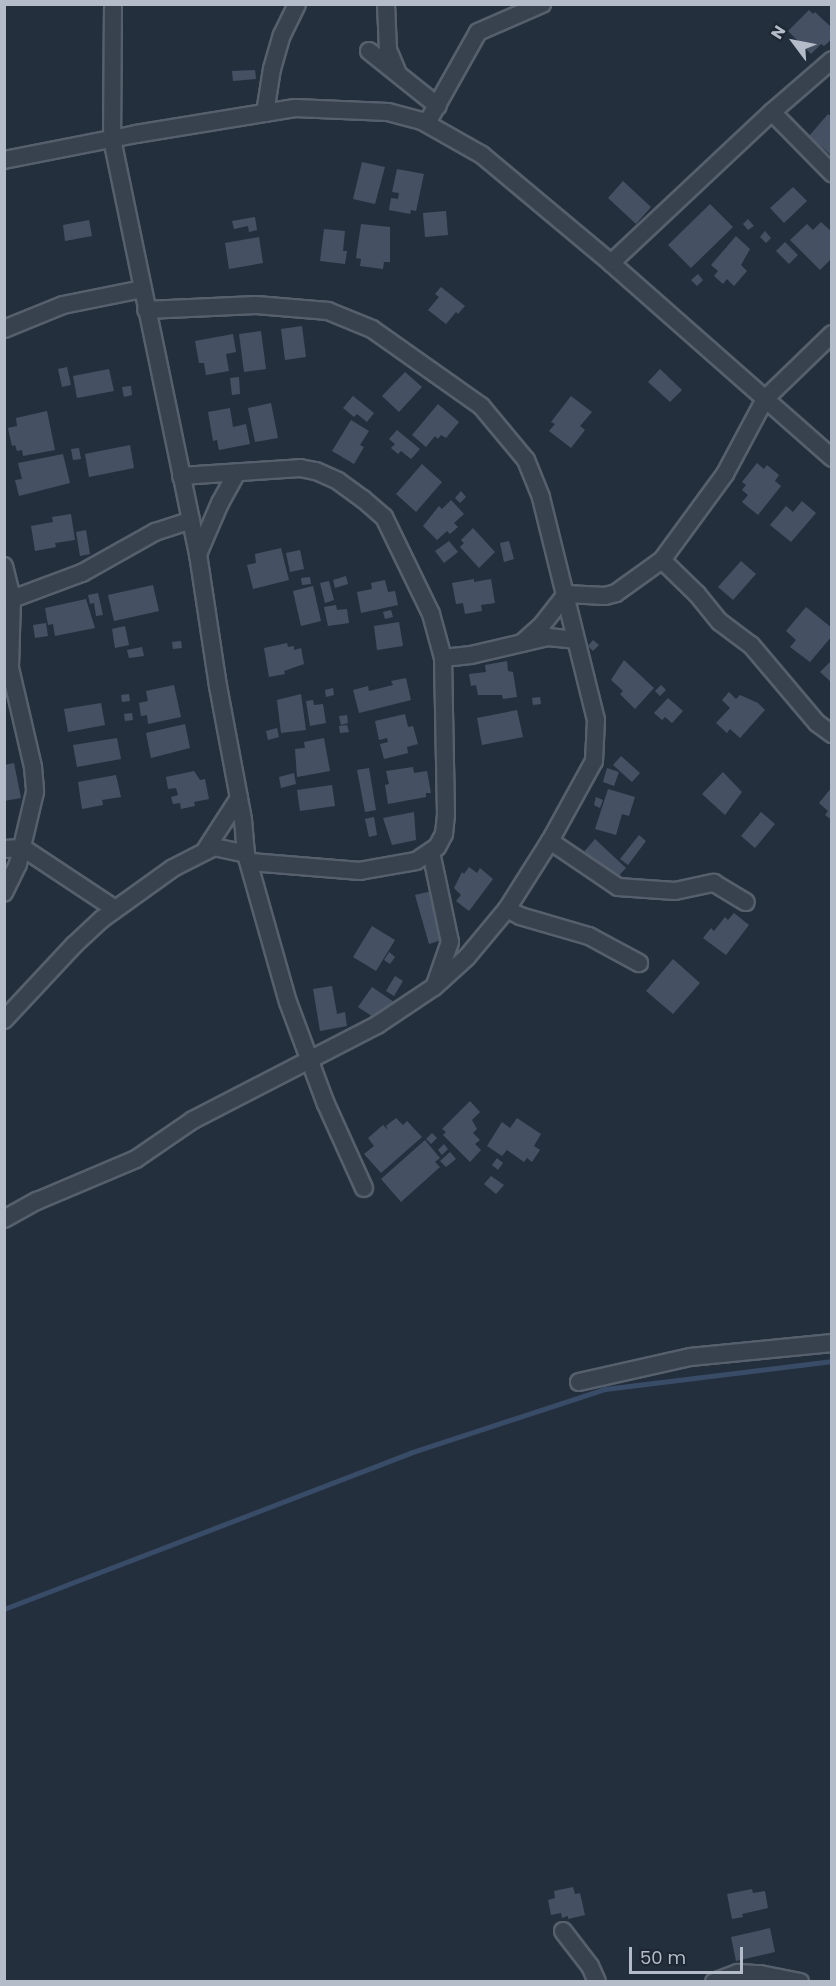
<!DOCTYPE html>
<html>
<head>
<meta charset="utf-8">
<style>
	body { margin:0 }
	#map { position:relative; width:836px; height:1986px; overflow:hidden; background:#242f3e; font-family:Poppins,sans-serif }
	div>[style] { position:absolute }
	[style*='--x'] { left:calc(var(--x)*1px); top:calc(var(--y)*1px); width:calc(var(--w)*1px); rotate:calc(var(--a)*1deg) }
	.stream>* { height:4.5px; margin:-2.25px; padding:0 2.25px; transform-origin:2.25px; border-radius:2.25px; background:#394c67 }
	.building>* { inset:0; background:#455162 }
	.roads { filter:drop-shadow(2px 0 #565f6c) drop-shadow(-2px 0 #565f6c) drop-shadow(0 2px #565f6c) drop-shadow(0 -2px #565f6c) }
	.minor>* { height:16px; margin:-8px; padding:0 8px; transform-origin:8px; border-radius:8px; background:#38414e }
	span { translate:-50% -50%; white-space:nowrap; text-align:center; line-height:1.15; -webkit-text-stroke:6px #1d2633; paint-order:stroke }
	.frame { position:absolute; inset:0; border:6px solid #b4bcc9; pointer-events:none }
	.north { position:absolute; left:764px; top:12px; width:60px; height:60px; -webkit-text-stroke:4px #1d2633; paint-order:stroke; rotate:302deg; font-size:16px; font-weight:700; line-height:24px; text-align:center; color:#b4bcc9 }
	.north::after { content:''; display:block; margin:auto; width:21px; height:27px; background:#b4bcc9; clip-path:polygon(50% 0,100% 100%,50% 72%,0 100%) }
	.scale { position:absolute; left:629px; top:1947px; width:114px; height:27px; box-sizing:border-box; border:3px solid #b4bcc9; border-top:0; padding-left:8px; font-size:18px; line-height:21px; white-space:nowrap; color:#b4bcc9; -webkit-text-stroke:4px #1d2633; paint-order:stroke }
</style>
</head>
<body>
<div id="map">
	<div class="stream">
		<i style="--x:4;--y:1609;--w:435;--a:-21"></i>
		<i style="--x:410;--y:1453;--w:205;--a:-18.2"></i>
		<i style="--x:605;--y:1389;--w:229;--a:-7"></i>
	</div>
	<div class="building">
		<i style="clip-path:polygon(809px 10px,813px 14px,815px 12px,832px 28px,832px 39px,824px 46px,821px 44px,811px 54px,788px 31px)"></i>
		<i style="clip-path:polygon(255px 70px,256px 79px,233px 81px,232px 71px)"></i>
		<i style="clip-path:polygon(828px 114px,832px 117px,832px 156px,809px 136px)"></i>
		<i style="clip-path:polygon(362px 162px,385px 167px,375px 204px,353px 199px)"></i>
		<i style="clip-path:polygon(397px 169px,424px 174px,416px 211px,411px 210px,410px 214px,389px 210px,391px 198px,398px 199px,399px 193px,392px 192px)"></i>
		<i style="clip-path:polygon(623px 181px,651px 207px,636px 224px,608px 198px)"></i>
		<i style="clip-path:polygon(793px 187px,807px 201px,784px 223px,770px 208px)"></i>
		<i style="clip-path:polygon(710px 204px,733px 227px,691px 268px,668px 245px)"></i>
		<i style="clip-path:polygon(446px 211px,448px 235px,425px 237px,423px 213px)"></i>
		<i style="clip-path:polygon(255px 217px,257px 230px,249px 232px,248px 226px,234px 229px,232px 221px)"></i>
		<i style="clip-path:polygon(748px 219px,754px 226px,748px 230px,743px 224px)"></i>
		<i style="clip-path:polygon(89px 220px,92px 236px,65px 241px,63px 225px)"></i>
		<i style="clip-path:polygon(821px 222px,832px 232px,832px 258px,820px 270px,790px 240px,807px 224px,813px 230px)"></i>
		<i style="clip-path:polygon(361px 224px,390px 227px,390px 262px,384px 262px,383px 269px,360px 266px,361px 259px,356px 258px)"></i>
		<i style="clip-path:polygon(324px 229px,345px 231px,343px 251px,347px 251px,345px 264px,320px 261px)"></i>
		<i style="clip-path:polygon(765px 231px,771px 238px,766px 243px,760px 237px)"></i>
		<i style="clip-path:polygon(736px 236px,750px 249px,741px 265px,747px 271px,734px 286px,727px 279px,723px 284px,714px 276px,718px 271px,711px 265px)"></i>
		<i style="clip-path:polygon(259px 237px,263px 263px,229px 269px,225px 243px)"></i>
		<i style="clip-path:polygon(785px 242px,798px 255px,789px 264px,776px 251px)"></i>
		<i style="clip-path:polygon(698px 274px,703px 280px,697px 286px,691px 280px)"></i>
		<i style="clip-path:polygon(441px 287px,465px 306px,458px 314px,456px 312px,446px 324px,428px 310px,439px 297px,435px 294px)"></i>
		<i style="clip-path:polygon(302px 326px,306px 357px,285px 360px,281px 329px)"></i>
		<i style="clip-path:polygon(261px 331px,266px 369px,244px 372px,239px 334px)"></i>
		<i style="clip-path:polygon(233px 334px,236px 352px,226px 354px,229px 371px,206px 375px,204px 363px,199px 363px,195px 341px)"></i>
		<i style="clip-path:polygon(67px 367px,71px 385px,62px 387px,58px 369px)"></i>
		<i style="clip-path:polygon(109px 369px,114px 391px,77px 398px,73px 376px)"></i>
		<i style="clip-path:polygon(660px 369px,682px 390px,670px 402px,648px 382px)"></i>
		<i style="clip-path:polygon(405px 372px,422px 387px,399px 412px,382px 396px)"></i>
		<i style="clip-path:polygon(239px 377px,240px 394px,232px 395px,230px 378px)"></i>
		<i style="clip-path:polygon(131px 386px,132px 395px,124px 397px,122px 387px)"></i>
		<i style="clip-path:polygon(353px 396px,374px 413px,367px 422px,357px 414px,354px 417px,343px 408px)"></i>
		<i style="clip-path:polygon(571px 396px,592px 412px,580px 426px,585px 430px,571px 448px,549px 431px,555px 424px,551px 422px)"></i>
		<i style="clip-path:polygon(271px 403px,278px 438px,255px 442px,248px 408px)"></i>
		<i style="clip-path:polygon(438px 404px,459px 422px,446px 438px,441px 435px,438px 439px,435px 436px,426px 447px,412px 435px)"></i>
		<i style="clip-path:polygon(230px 408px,233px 427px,246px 424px,250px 444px,219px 450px,217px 440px,213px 441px,208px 412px)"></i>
		<i style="clip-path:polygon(47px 411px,55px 450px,23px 456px,22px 450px,17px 451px,15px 445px,12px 446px,8px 428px,17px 426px,16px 418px)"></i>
		<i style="clip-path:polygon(351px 420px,369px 431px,360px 445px,364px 447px,354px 464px,332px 451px)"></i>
		<i style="clip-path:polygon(397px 430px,420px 449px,411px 459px,401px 451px,398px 454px,391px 448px,395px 444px,389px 439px)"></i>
		<i style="clip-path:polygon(130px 445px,134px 468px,89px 477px,85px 454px)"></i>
		<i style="clip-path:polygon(79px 448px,81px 459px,73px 460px,71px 449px)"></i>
		<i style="clip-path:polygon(63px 454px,70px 483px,19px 496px,15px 480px,22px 479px,18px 463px)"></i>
		<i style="clip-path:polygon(757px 463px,764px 469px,767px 465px,779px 475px,775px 481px,781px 486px,758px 515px,742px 502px,748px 495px,742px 490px,746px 485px,742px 482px)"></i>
		<i style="clip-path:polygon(422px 464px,442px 482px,416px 512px,396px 494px)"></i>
		<i style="clip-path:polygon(461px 491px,466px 497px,460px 503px,455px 498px)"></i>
		<i style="clip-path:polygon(451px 500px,464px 514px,454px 523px,458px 527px,450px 534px,447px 531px,437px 540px,423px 526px,439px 506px,442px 509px)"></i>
		<i style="clip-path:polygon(802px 501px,816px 513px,791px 542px,770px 525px,786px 506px,793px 512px)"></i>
		<i style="clip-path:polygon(71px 514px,75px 540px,55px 543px,56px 547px,35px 551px,31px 526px,53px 522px,52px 517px)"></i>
		<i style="clip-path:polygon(473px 528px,495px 552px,479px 568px,460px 547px,464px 543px,461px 540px)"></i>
		<i style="clip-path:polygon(86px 530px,90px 554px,80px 556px,76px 532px)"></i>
		<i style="clip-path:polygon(449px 541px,458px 552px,444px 563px,435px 551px)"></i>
		<i style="clip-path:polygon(509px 541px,514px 559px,504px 562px,500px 543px)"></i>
		<i style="clip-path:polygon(281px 548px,289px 580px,253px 589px,247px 565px,256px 563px,255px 554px)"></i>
		<i style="clip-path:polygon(300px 550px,304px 569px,290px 572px,286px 553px)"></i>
		<i style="clip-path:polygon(741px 561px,756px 574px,733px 600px,718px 587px)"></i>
		<i style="clip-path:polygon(346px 576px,348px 584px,335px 588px,333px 580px)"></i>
		<i style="clip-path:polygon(310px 577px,311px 584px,302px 585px,301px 578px)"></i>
		<i style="clip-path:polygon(474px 579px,474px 582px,491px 579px,495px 603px,481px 605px,482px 611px,465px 614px,463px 603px,456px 604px,452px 583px)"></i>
		<i style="clip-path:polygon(385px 580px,388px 592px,395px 591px,398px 605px,361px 613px,357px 592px,372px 589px,371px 583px)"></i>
		<i style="clip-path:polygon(329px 581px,334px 600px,325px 603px,320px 583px)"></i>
		<i style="clip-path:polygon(153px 585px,159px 611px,114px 621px,108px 595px)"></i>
		<i style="clip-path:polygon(313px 586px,321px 621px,301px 626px,293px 591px)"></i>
		<i style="clip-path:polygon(98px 593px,103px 615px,96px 616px,94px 603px,90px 604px,88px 595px)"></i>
		<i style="clip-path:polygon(86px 599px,95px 628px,55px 636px,53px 624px,48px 625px,45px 608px)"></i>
		<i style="clip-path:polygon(336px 605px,337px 610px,347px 609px,349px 623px,328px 626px,324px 607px)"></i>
		<i style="clip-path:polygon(806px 607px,832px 628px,832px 636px,810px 662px,790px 647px,796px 640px,786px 631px)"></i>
		<i style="clip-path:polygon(391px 610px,393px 617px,385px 619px,383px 612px)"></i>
		<i style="clip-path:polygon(399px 622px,403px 646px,377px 650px,374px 626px)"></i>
		<i style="clip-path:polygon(46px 623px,48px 636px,35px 638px,33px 625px)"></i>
		<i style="clip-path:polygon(125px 626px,129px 645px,115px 648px,112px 629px)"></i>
		<i style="clip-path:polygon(593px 640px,599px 645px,593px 651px,588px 646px)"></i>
		<i style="clip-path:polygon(181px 641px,182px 648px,173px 649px,172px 642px)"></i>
		<i style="clip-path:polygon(287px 643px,288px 647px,294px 646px,294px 650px,301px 648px,304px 664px,284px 671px,285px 674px,269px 677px,264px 648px)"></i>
		<i style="clip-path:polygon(142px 647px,144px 656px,129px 658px,127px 650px)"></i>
		<i style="clip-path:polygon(624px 660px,654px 688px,635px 709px,620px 694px,623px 691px,611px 680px)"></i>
		<i style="clip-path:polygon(832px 660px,832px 683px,820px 672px)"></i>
		<i style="clip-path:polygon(507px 661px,508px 671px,513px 672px,517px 697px,503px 699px,502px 695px,478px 695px,476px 685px,471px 686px,469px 674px,486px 672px,485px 665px)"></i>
		<i style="clip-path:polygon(406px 678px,411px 700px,359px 713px,353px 690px,368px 686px,369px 691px,393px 685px,391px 681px)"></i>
		<i style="clip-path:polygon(174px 685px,181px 717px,148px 724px,147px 715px,141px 716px,139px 703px,148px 701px,146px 691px)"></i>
		<i style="clip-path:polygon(661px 685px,666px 690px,660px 696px,655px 691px)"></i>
		<i style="clip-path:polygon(333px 688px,334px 695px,326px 697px,325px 690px)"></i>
		<i style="clip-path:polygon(729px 692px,736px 699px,740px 695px,758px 703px,765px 710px,740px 738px,730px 729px,727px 733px,716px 723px,730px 708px,722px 700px)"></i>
		<i style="clip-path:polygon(129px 694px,130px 701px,122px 702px,121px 695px)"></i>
		<i style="clip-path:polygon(301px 694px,306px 730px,281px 733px,277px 700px)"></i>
		<i style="clip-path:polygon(540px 697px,541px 704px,533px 705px,532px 698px)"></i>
		<i style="clip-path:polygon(668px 698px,683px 711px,672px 723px,665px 717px,662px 720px,654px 713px)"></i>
		<i style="clip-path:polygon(313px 700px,314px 705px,323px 704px,326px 723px,310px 726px,306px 701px)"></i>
		<i style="clip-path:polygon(101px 703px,105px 725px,68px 732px,64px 709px)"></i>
		<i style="clip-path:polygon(517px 710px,523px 737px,482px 745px,477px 718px)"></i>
		<i style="clip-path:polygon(132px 713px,133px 720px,125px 721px,124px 714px)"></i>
		<i style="clip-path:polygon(405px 714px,408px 727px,413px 726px,418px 744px,407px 747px,408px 753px,384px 759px,380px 744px,388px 742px,387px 738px,379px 740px,375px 721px)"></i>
		<i style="clip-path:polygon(347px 715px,348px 723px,341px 725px,339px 716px)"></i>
		<i style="clip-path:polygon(185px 724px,190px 748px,151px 758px,146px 733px)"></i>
		<i style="clip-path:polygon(347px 725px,349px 732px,340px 733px,339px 726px)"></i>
		<i style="clip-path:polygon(277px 728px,279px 737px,268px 740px,266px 731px)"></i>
		<i style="clip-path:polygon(117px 738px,121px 759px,77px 767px,73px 745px)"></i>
		<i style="clip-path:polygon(324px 738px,330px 771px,297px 777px,295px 749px,305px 748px,304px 742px)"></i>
		<i style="clip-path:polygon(621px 756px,640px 773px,632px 782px,613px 765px)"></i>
		<i style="clip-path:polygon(14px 763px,21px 798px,4px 801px,4px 765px)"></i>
		<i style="clip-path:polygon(413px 767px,414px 773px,427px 771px,431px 793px,426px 793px,426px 797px,388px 804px,385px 785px,389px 784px,386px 771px)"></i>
		<i style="clip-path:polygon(369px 768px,376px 810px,365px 812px,357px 770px)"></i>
		<i style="clip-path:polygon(607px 768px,619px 772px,614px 786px,603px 782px)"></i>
		<i style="clip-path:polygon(194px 771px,200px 780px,205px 779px,209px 799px,194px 802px,195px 806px,181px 809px,180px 803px,173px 804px,171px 797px,178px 795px,176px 788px,168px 789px,166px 777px)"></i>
		<i style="clip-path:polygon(723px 772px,742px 792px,725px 815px,702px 794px)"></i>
		<i style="clip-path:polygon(294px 773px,296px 784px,281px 788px,279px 777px)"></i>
		<i style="clip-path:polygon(116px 775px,121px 797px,102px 800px,103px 805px,82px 809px,78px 782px)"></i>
		<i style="clip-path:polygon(332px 785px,335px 806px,300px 811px,297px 790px)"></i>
		<i style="clip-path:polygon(832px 787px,832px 820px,825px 815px,828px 811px,819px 803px)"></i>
		<i style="clip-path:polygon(608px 789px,635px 797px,629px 816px,622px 814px,616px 835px,595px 829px)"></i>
		<i style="clip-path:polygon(596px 797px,603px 800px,600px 808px,594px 805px)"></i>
		<i style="clip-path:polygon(414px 812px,416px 840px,392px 845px,383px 818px)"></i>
		<i style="clip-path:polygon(761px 812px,775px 824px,755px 848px,741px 836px)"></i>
		<i style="clip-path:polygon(374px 817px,377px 835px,369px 837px,365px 819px)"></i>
		<i style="clip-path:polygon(639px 835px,646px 841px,628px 865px,620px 859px)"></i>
		<i style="clip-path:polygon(595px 839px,626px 868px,614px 881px,583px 853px)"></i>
		<i style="clip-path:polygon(469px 867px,477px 873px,480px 868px,493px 879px,469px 911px,456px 901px,461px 895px,454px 888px,462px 872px,464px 874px)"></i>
		<i style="clip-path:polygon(432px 891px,445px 939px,429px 944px,415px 895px)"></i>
		<i style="clip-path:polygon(734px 913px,749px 925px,726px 955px,703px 938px,711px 928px,714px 931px,725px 917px,728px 920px)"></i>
		<i style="clip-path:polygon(372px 926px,395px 940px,376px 971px,353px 957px)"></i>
		<i style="clip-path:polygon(389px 952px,395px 957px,390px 964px,384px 960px)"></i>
		<i style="clip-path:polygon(673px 959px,700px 983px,673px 1014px,646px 991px)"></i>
		<i style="clip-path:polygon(395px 976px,403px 981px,394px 996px,386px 991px)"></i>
		<i style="clip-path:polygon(332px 986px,337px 1014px,345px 1012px,347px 1026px,320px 1031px,313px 989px)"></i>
		<i style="clip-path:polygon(372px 987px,394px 1002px,379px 1017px,375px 1014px,373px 1017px,358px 1007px)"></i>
		<i style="clip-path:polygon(470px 1101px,480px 1112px,472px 1120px,477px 1129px,473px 1133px,480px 1140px,475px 1144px,481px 1150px,470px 1162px,443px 1135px,446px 1132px,442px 1129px)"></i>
		<i style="clip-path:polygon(396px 1118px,403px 1125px,407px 1121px,422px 1137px,381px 1173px,364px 1154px,374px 1146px,368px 1138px,383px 1125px,388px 1130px,386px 1126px)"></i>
		<i style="clip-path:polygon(517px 1118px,541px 1134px,534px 1146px,540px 1150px,532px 1162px,527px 1158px,524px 1162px,507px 1150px,502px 1156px,487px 1146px,502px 1122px,510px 1128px)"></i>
		<i style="clip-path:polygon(432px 1133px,437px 1138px,431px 1144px,426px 1139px)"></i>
		<i style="clip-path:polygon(425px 1140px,440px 1158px,435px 1162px,440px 1167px,401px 1202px,381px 1179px)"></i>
		<i style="clip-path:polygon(444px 1144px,448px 1149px,442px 1155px,438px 1150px)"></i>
		<i style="clip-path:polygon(450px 1152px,456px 1159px,446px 1167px,440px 1161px)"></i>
		<i style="clip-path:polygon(497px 1158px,503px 1163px,498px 1170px,492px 1165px)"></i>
		<i style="clip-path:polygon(491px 1176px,504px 1185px,496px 1194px,484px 1184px)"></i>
		<i style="clip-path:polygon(573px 1887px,575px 1894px,580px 1893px,585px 1915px,568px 1919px,568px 1916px,562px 1918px,561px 1913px,551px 1915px,548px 1900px,555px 1898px,554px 1891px)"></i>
		<i style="clip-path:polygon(752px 1889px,753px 1893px,765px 1891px,768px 1908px,742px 1914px,743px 1917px,732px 1919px,727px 1894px)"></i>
		<i style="clip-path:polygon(770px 1928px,775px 1952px,736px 1961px,731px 1937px)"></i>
	</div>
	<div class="roads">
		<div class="minor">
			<i style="--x:113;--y:4;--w:135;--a:90.4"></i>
			<i style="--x:112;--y:139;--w:424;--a:78.3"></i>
			<i style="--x:198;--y:554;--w:134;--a:81.4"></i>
			<i style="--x:218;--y:686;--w:136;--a:79.4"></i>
			<i style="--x:243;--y:820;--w:34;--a:85"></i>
			<i style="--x:246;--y:854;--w:154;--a:74.2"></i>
			<i style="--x:288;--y:1002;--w:109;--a:69.6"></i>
			<i style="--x:326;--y:1104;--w:92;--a:65.7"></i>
			<i style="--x:386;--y:4;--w:46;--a:87.5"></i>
			<i style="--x:388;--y:50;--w:23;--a:67"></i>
			<i style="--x:369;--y:51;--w:88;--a:38.6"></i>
			<i style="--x:772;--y:112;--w:86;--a:45.5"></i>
			<i style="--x:265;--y:113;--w:45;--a:-81"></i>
			<i style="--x:272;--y:69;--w:35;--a:-74"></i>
			<i style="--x:282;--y:35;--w:34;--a:-64"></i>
			<i style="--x:427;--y:123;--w:104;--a:-60.7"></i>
			<i style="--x:478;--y:32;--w:70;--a:-23.6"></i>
			<i style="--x:4;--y:160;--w:135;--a:-11.1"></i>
			<i style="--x:136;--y:134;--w:161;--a:-9.3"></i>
			<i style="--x:295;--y:108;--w:93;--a:2.5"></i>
			<i style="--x:388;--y:112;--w:35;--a:15"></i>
			<i style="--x:422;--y:121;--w:69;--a:29.5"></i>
			<i style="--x:482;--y:155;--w:168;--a:39.9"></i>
			<i style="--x:611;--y:263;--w:295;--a:41.4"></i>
			<i style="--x:611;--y:263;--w:221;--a:-43.2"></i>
			<i style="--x:772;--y:112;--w:79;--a:-40.9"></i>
			<i style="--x:4;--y:329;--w:64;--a:-22.1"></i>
			<i style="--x:63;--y:305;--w:81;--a:-11.4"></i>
			<i style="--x:181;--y:476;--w:119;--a:-3.8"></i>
			<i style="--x:300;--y:468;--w:16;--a:11"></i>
			<i style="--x:316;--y:471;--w:24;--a:24"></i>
			<i style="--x:338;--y:481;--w:31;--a:36"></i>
			<i style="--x:363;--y:499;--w:28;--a:41"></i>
			<i style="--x:384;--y:517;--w:108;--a:64.1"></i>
			<i style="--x:431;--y:614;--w:46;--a:74.7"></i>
			<i style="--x:443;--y:658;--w:157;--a:88.9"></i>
			<i style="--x:446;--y:815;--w:19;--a:96"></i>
			<i style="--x:444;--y:834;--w:15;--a:118"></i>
			<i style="--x:437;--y:847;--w:25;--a:146"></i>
			<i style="--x:416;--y:861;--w:57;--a:169.9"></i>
			<i style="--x:360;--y:871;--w:110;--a:-175.3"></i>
			<i style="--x:198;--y:554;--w:56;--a:-66.7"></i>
			<i style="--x:220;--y:503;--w:35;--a:-61"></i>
			<i style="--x:662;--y:560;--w:49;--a:44.2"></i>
			<i style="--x:697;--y:594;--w:36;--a:51"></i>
			<i style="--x:720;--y:622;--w:39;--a:37"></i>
			<i style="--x:751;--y:645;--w:102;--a:49.8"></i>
			<i style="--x:817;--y:723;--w:19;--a:36"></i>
			<i style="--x:4;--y:566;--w:34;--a:76"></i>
			<i style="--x:12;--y:599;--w:69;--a:91.7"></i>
			<i style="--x:10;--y:668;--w:102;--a:76.9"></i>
			<i style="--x:33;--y:767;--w:25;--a:85"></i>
			<i style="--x:35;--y:792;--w:74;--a:103.3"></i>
			<i style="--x:18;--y:864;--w:32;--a:116"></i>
			<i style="--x:12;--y:599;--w:75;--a:-20.4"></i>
			<i style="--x:82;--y:573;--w:84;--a:-29.3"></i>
			<i style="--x:155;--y:532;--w:38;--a:-18"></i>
			<i style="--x:522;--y:643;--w:27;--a:-42"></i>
			<i style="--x:542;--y:625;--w:39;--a:-52"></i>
			<i style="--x:566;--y:594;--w:39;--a:3"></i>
			<i style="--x:605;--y:596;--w:11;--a:-15"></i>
			<i style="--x:616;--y:593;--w:57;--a:-35.7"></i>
			<i style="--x:662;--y:560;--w:107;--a:-53.8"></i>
			<i style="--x:725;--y:474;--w:85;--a:-61.9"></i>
			<i style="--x:765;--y:399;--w:93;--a:-44.1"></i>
			<i style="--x:443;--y:658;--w:28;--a:-6"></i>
			<i style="--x:471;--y:655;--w:79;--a:-13.2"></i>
			<i style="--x:548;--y:637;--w:27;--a:6"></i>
			<i style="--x:550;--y:841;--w:82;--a:34.1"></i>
			<i style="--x:618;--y:887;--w:57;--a:4"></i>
			<i style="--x:675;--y:891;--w:40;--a:-12"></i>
			<i style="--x:714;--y:883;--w:37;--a:31"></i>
			<i style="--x:4;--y:849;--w:19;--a:-3"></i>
			<i style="--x:23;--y:848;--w:110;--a:33.5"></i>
			<i style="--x:206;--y:849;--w:61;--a:-57.1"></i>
			<i style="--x:431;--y:852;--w:92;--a:78.1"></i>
			<i style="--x:450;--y:942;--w:46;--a:109.2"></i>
			<i style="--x:507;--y:909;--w:15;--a:28"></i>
			<i style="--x:520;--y:916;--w:72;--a:16.2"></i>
			<i style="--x:589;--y:936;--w:57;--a:28.4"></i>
			<i style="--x:4;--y:1020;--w:103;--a:-47"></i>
			<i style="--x:74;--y:945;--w:38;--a:-43"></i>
			<i style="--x:102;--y:919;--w:87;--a:-35.7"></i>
			<i style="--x:173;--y:868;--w:46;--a:-27.1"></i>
			<i style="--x:214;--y:847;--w:33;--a:12"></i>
			<i style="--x:4;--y:1219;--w:38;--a:-29"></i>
			<i style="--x:37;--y:1201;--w:108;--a:-23"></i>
			<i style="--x:136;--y:1159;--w:69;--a:-34.4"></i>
			<i style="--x:193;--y:1120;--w:207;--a:-27.3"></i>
			<i style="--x:377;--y:1025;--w:69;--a:-33.7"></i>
			<i style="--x:434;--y:987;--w:45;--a:-42.3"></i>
			<i style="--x:467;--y:957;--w:62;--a:-50.2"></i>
			<i style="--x:507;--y:909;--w:80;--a:-57.7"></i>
			<i style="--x:550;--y:841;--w:91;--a:-61.2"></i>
			<i style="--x:594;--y:761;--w:41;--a:-87.2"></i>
			<i style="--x:596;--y:720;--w:230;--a:-103.9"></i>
			<i style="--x:541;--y:497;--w:40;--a:-112"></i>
			<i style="--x:526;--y:460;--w:70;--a:-129.8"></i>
			<i style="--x:481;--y:406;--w:133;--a:-144.8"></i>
			<i style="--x:372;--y:329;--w:48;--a:-157.8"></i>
			<i style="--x:328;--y:311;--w:72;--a:-175.2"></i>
			<i style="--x:256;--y:305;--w:110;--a:177.4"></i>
			<i style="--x:579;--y:1382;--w:114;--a:-12.7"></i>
			<i style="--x:690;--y:1357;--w:143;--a:-5.6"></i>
			<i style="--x:563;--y:1931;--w:44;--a:52.4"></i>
			<i style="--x:590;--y:1966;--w:17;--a:66"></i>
			<i style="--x:714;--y:1982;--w:26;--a:-21"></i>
			<i style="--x:738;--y:1973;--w:22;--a:3"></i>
			<i style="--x:760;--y:1974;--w:41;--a:11.3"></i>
		</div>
	</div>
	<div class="frame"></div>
	<div class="north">N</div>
	<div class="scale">50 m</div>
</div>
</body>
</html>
